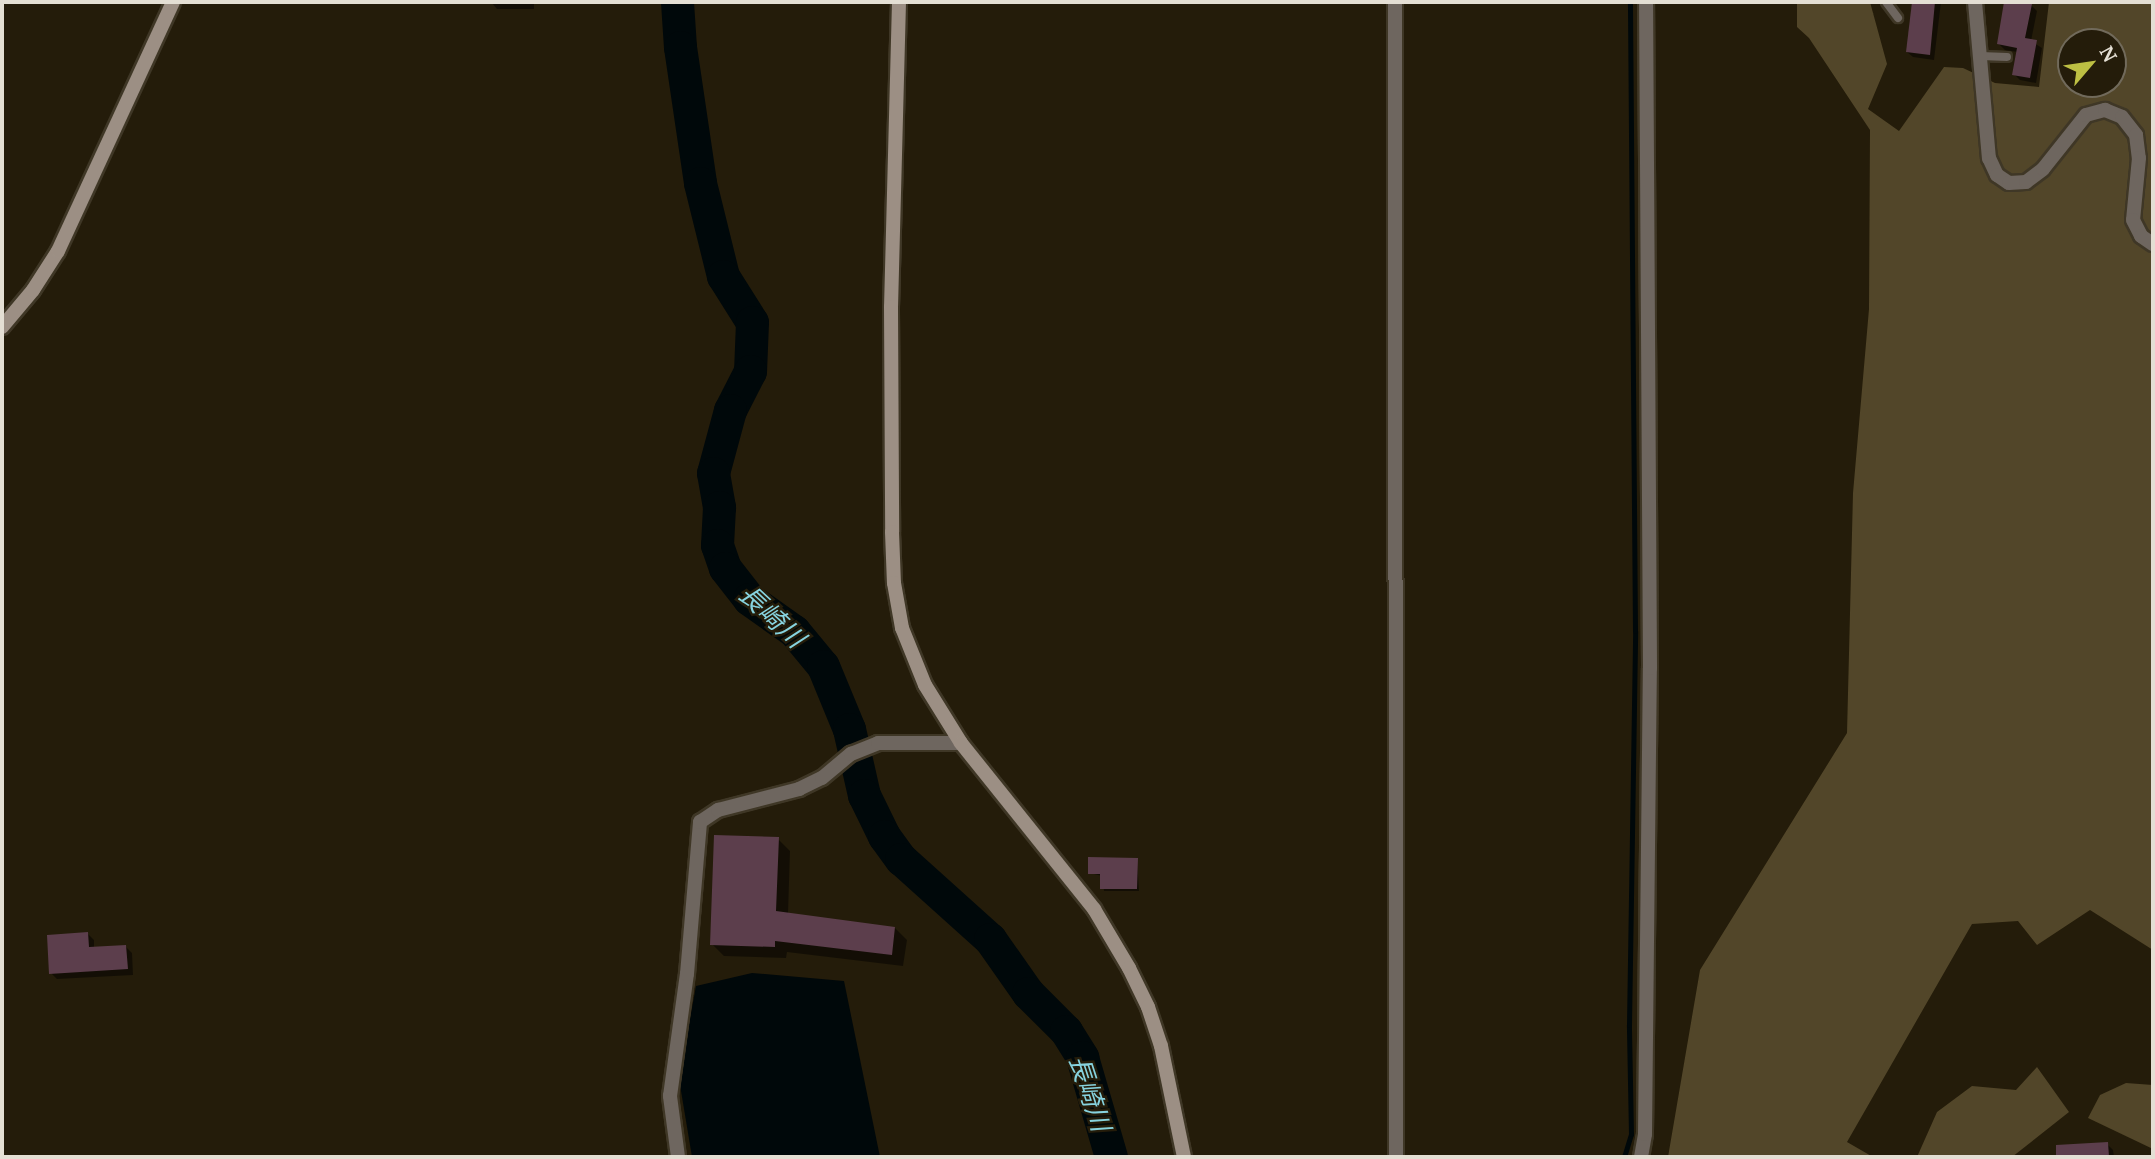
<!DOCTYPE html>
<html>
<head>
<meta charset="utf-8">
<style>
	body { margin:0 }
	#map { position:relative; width:2155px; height:1159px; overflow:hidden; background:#241c0a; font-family:"PT Serif","Noto Sans JP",serif }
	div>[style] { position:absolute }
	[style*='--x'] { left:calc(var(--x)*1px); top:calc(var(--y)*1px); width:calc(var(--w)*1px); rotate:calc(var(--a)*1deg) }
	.forest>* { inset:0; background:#524629 }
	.water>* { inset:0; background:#00080a }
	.shadow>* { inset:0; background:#0007 }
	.stream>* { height:5px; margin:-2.5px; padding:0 2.5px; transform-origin:2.5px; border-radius:2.5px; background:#00080a }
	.river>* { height:33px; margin:-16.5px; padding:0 16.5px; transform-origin:16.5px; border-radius:16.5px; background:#00080a }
	.building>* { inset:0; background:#5c3e4c }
	.roads { filter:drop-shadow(2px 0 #3f3726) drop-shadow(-2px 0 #3f3726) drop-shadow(0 2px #3f3726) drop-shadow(0 -2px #3f3726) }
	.lane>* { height:8px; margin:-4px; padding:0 4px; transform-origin:4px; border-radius:4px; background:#6e665f }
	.street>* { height:14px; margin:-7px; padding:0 7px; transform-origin:7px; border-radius:7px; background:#6e665f }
	.secondary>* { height:14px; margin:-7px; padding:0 7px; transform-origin:7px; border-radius:7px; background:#9c8f84 }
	span { translate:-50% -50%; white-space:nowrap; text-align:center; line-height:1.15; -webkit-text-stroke:5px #241c0a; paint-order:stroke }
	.water-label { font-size:26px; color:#87d3df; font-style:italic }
	.frame { position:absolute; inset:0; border:4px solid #e4dfd4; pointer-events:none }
	.north { position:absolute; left:2057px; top:28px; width:70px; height:70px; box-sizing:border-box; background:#241c0a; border:2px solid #716a5b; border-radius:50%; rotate:61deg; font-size:19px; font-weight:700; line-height:28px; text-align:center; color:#e4dfd4 }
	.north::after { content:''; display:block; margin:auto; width:24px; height:32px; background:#bdbf43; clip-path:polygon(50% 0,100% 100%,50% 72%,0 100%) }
</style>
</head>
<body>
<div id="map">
	<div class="forest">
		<i style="clip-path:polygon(evenodd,1797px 2px,1870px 2px,1887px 64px,1868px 109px,1899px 131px,1944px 67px,1963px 68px,1995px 83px,2039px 87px,2049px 2px,2153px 2px,2153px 950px,2090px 910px,2037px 945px,2018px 921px,1972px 924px,1847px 1142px,1873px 1157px,1668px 1157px,1700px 970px,1847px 733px,1853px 493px,1869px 309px,1870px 130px,1809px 38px,1797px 27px,1797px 2px,2071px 42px,2113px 42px,2113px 84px,2071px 84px,2071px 42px)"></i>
		<i style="clip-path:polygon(2037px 1067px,2069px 1112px,2012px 1157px,1917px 1157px,1937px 1112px,1972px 1086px,2016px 1090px)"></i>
		<i style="clip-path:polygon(2126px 1083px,2153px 1085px,2153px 1149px,2088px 1118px,2100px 1095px)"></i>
	</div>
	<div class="water">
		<i style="clip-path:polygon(752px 973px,844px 981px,880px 1157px,692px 1157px,679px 1079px,696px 986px)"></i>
	</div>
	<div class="shadow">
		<i style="clip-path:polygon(491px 2px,534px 2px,534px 9px,497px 9px)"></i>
		<i style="clip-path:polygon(1903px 2px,1941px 2px,1934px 60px,1913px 57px,1907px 52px,1914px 4px)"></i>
		<i style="clip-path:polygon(2006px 2px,2031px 5px,2037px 11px,2031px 41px,2042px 48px,2036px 83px,2020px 80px,2014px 74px,2018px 52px,2005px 50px,1999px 44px)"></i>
		<i style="clip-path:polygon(778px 839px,790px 851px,788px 914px,895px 928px,907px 940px,903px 966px,787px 952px,786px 958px,724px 956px,712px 944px)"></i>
		<i style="clip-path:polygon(1137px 859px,1139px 891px,1104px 891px,1102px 876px,1090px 873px)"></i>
		<i style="clip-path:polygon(88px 934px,94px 940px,94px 949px,126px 947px,132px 953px,133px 975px,57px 979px,51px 973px)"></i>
		<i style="clip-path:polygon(2107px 1144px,2113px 1150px,2114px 1157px,2068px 1157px,2066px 1146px)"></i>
	</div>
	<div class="stream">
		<i style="--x:1624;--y:1157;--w:24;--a:-73"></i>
		<i style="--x:1631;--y:1134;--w:109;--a:-91.1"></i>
		<i style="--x:1629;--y:1025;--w:394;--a:-89.1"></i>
		<i style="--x:1635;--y:631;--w:629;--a:-90.46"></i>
	</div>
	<div class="river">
		<i style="--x:677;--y:2;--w:45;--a:86.2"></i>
		<i style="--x:680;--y:47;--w:137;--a:81.6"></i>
		<i style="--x:700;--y:183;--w:96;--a:76.1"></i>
		<i style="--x:723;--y:276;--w:54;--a:57.8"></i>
		<i style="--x:752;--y:322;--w:49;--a:92.3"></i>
		<i style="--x:750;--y:371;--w:44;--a:117.1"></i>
		<i style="--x:730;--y:410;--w:65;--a:105.1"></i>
		<i style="--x:713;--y:473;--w:35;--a:80"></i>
		<i style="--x:719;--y:507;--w:38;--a:93"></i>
		<i style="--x:717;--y:545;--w:24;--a:71"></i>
		<i style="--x:725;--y:568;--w:39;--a:52"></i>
		<i style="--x:749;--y:599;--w:55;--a:35.4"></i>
		<i style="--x:794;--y:631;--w:45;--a:50.4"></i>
		<i style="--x:823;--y:666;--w:68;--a:67.6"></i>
		<i style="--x:849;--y:729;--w:68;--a:77.2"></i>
		<i style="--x:864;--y:795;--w:46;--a:64"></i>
		<i style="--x:884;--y:836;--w:29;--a:54"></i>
		<i style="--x:901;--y:859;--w:120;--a:42"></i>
		<i style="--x:990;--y:939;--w:66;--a:54.9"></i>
		<i style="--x:1028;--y:993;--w:54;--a:45"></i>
		<i style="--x:1066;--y:1031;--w:31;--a:58"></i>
		<i style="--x:1082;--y:1057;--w:104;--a:73.8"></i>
	</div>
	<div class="building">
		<i style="clip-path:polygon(1912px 2px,1935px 2px,1930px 55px,1906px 52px)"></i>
		<i style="clip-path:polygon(2004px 2px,2032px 4px,2025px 38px,2037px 40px,2030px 78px,2012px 75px,2017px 48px,1997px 44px)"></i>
		<i style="clip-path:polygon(714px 835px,779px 837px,776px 911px,895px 927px,892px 955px,775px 941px,775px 947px,710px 945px)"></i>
		<i style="clip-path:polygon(1088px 857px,1138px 858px,1137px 889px,1100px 889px,1100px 874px,1088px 874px)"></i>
		<i style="clip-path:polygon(88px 932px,89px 947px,126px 945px,128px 969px,49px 974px,47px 935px)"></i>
		<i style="clip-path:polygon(2108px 1142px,2109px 1157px,2056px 1157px,2056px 1145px)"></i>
	</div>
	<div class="roads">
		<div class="lane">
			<i style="--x:1886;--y:2;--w:20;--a:53"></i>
			<i style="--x:1981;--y:56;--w:26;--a:2"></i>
		</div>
		<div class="street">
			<i style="--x:1395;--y:2;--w:1155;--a:89.95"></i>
			<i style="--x:1975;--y:2;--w:157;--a:84.9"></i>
			<i style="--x:1989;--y:158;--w:19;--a:65"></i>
			<i style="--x:1997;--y:175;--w:14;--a:34"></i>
			<i style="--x:2009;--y:183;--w:17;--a:-3"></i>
			<i style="--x:2026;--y:182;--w:21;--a:-37"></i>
			<i style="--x:2043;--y:169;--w:69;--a:-51.5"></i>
			<i style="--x:2086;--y:115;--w:20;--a:-15"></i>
			<i style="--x:2105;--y:110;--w:18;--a:22"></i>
			<i style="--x:2122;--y:117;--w:23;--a:52"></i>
			<i style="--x:2136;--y:135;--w:23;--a:83"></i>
			<i style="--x:2139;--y:158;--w:62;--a:95.5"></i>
			<i style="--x:2133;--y:220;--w:18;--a:63"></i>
			<i style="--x:2141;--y:236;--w:14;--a:34"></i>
			<i style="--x:678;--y:1157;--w:62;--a:-97.5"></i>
			<i style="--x:670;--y:1096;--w:123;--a:-82.1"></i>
			<i style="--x:687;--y:974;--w:153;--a:-85.1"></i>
			<i style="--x:700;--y:822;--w:22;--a:-34"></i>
			<i style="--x:718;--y:810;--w:84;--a:-14.5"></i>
			<i style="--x:799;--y:789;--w:25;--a:-26"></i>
			<i style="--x:822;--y:778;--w:38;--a:-40"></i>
			<i style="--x:851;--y:754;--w:29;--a:-22"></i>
			<i style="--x:878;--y:743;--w:83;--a:0"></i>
			<i style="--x:1641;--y:1157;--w:23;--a:-80"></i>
			<i style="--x:1645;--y:1134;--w:466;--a:-89.4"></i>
			<i style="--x:1650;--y:668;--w:666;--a:-90.34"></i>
		</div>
		<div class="secondary">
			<i style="--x:899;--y:2;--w:305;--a:91.5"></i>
			<i style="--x:891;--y:307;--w:225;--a:89.7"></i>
			<i style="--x:892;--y:532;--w:51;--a:87.8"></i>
			<i style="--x:894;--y:583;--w:46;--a:79.9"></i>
			<i style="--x:902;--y:628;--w:61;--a:68"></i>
			<i style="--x:925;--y:685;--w:68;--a:58.2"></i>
			<i style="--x:961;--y:743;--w:213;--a:51.3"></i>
			<i style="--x:1094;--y:909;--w:69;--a:59.3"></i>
			<i style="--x:1129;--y:968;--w:43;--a:64"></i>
			<i style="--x:1148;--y:1007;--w:41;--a:71.6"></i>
			<i style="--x:1161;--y:1046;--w:113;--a:78.3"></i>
			<i style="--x:2;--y:327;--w:48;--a:-50"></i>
			<i style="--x:33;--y:290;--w:46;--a:-57.3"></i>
			<i style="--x:58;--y:251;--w:274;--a:-65.2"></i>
		</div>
	</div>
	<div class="water-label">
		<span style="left:772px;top:616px;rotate:43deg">長崎川</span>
		<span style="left:1090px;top:1093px;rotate:72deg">長崎川</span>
	</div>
	<div class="frame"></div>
	<div class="north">N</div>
</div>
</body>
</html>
